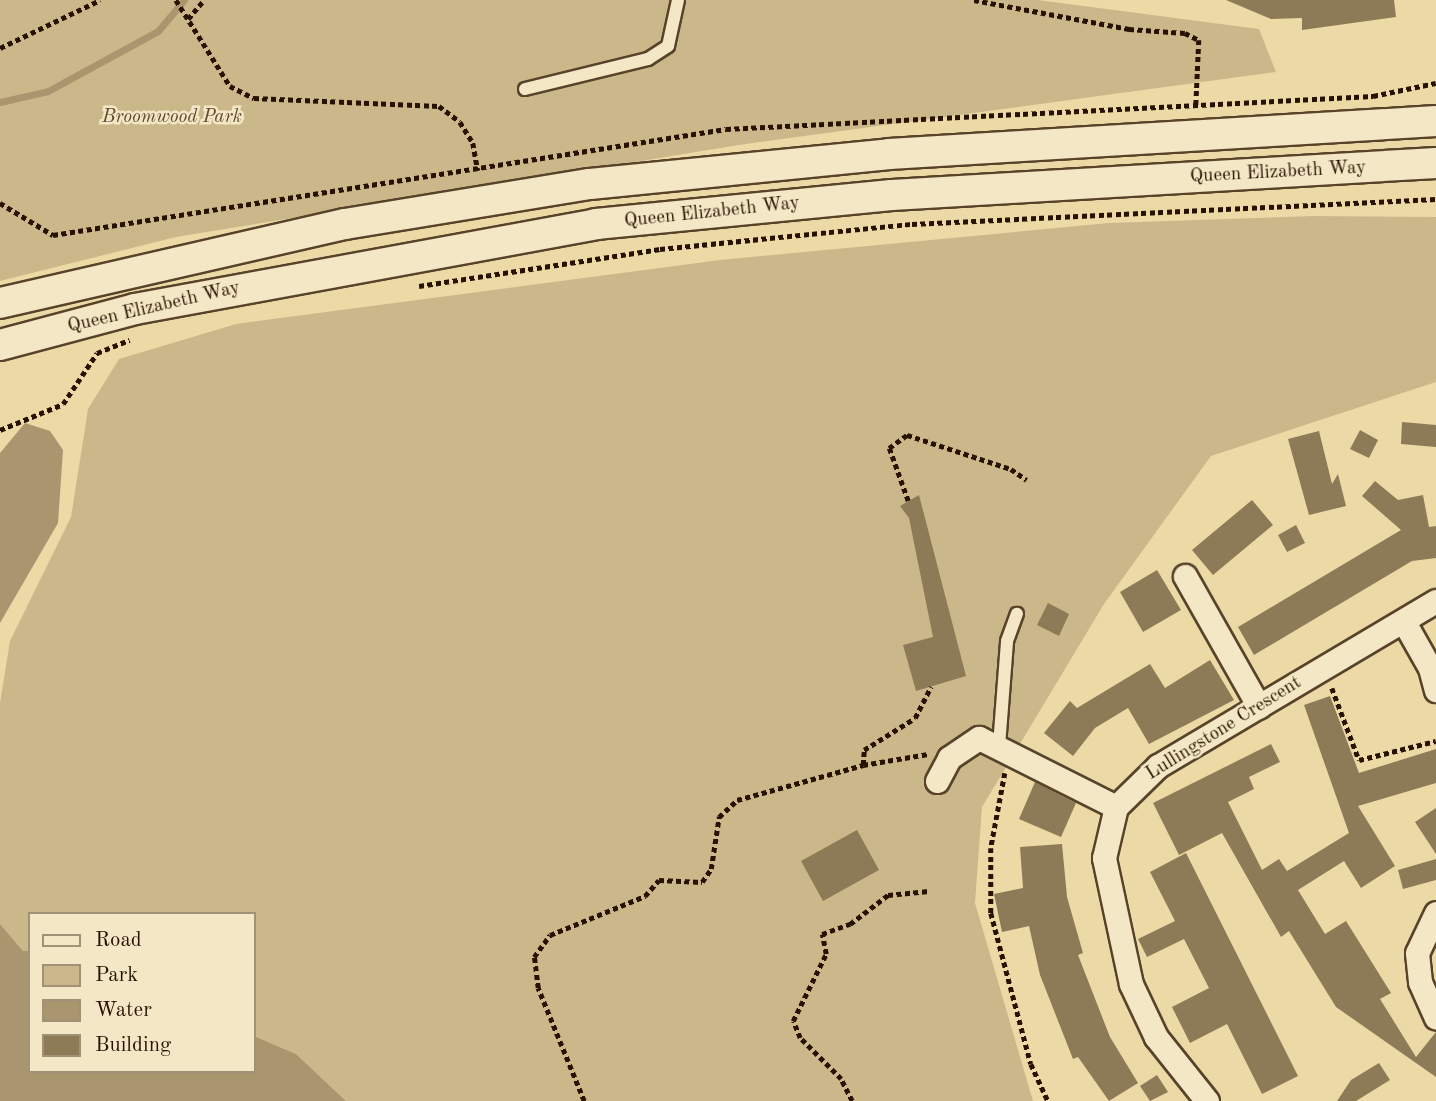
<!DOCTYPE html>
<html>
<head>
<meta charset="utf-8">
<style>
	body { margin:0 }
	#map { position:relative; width:1436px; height:1101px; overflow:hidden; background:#ecdaa6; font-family:"Old Standard TT",serif }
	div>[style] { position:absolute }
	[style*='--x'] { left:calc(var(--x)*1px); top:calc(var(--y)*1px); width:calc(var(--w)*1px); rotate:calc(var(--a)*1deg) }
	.green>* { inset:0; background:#cbb88a }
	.water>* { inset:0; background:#a9966e }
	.stream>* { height:7px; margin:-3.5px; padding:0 3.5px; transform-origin:3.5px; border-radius:3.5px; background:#a9966e }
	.building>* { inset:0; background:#8d7a56 }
	.path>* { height:4.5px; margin-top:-2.25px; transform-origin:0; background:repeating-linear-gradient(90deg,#271100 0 5px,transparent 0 8.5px) }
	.roads { filter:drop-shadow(2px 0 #58432a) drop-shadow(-2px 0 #58432a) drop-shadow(0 2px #58432a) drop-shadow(0 -2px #58432a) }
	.service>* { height:12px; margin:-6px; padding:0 6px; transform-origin:6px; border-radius:6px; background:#f3e7c5 }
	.minor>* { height:23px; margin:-11.5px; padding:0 11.5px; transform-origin:11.5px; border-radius:11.5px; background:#f3e7c5 }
	.tertiary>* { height:30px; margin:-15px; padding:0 15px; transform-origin:15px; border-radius:15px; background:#f3e7c5 }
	span { translate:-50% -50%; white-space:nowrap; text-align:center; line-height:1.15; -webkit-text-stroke:5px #f3e7c5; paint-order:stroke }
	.park-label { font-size:19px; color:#604b30; font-style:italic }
	.street-label { font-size:19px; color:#271100 }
	.legend { position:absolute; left:28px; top:912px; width:228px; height:161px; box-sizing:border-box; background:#f3e7c5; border:2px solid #a19176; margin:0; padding:9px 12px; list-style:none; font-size:21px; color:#271100 }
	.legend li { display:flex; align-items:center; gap:14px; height:35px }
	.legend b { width:35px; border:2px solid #a19176 }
</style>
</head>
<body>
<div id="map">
	<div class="green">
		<i style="clip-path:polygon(0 0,1038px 0,1259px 29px,1276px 72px,739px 145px,176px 237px,0 281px)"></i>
		<i style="clip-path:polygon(1312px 216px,1436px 217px,1436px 382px,1211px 456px,1104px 604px,982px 807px,975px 903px,1033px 1101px,346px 1101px,296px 1054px,254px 1036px,254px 914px,30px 914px,30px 951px,23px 951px,0 924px,0 703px,10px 641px,71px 517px,88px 409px,119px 359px,236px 324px,720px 260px,1109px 223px)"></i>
	</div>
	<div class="water">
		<i style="clip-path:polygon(25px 423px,50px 431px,63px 450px,58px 523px,0 623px,0 453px)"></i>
		<i style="clip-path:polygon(0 924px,23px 951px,30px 951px,30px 1071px,254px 1071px,254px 1036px,296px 1054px,346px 1101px,0 1101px)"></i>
	</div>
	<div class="stream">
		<i style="--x:0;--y:102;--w:49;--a:-12.9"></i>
		<i style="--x:48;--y:91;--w:125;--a:-28.6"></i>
		<i style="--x:158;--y:31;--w:40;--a:-50"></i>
	</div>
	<div class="building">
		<i style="clip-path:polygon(1226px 0,1394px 0,1396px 17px,1302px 30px,1302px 18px,1271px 19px)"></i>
		<i style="clip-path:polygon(1402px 422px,1436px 425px,1436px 447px,1401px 444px)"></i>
		<i style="clip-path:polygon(1360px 430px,1378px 440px,1369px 458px,1350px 449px)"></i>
		<i style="clip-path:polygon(1319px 431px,1332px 484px,1338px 474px,1346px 506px,1309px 515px,1288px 439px)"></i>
		<i style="clip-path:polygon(1375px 481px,1398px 500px,1423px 495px,1429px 527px,1436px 526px,1436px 558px,1412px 561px,1254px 655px,1238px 627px,1401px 530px,1362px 496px)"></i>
		<i style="clip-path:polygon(919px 495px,966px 676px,916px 691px,903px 645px,933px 637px,909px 518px,900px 506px)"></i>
		<i style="clip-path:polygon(1252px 500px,1273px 525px,1213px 575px,1192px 550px)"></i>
		<i style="clip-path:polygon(1296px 525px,1305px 543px,1287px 552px,1278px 535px)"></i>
		<i style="clip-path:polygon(1157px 570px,1181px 610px,1143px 632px,1120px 592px)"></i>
		<i style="clip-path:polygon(1048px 603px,1069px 614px,1059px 636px,1037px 625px)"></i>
		<i style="clip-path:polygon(1210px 660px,1234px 700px,1149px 744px,1128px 708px,1095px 728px,1073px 756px,1044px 733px,1070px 701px,1077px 708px,1150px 664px,1165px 688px)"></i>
		<i style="clip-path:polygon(1330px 696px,1359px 773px,1436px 749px,1436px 783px,1358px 806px,1395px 866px,1361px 888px,1344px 861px,1298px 890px,1325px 934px,1346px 921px,1391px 993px,1380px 999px,1416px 1057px,1436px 1032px,1436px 1077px,1336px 1007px,1289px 931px,1281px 937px,1222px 833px,1179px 855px,1153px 803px,1271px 744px,1280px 762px,1249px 777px,1254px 789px,1228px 802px,1262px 870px,1279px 859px,1287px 871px,1349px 833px,1304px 705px)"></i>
		<i style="clip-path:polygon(1035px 782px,1076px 803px,1061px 837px,1019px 819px)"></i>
		<i style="clip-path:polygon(1436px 808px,1436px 854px,1415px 822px)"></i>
		<i style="clip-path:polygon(857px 830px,879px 870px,823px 901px,801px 861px)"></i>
		<i style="clip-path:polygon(1062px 844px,1067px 897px,1083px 953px,1078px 955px,1110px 1037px,1138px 1083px,1109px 1101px,1078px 1057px,1073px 1059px,1040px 975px,1029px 926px,1002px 932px,994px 894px,1023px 888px,1020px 847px)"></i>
		<i style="clip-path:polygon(1186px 853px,1298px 1076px,1262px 1094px,1227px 1024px,1190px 1043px,1172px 1007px,1209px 988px,1184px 939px,1147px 957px,1138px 939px,1175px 921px,1150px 872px)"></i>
		<i style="clip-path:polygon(1436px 859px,1436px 880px,1403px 889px,1398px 870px)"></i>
		<i style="clip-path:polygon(1379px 1063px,1390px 1080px,1356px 1101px,1337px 1101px,1351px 1080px)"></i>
		<i style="clip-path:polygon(1157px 1075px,1168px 1092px,1150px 1101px,1140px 1086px)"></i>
	</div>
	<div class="path">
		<i style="--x:176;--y:0;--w:102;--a:57.9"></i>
		<i style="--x:230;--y:86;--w:27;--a:27"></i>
		<i style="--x:254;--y:98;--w:185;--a:2.5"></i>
		<i style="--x:439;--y:106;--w:26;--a:37"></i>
		<i style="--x:460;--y:122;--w:25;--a:58"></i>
		<i style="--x:473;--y:143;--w:28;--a:80"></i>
		<i style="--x:974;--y:0;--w:158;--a:10.6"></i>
		<i style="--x:1129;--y:29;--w:56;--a:4.1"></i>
		<i style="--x:1185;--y:33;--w:16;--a:27"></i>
		<i style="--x:1199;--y:40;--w:65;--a:92.6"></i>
		<i style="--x:188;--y:19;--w:25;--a:-50"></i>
		<i style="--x:0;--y:48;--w:111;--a:-25.6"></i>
		<i style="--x:0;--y:203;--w:62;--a:31.1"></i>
		<i style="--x:53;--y:235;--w:681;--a:-8.95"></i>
		<i style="--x:726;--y:129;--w:648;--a:-2.92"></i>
		<i style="--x:1373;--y:96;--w:64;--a:-11.7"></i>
		<i style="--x:419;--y:286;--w:244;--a:-8.7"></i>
		<i style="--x:660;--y:249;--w:253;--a:-5.7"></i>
		<i style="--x:912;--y:224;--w:525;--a:-2.73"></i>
		<i style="--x:0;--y:430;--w:68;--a:-22.4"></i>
		<i style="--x:63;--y:404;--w:61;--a:-56.3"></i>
		<i style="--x:97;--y:353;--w:35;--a:-22"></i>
		<i style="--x:908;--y:501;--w:56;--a:-109.7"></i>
		<i style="--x:889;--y:448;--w:22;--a:-36"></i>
		<i style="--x:907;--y:435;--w:109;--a:18.1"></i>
		<i style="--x:1011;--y:469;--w:19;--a:35"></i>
		<i style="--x:1332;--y:688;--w:77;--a:69.4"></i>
		<i style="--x:1359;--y:760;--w:79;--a:-13.9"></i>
		<i style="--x:863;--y:765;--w:66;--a:-9.6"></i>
		<i style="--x:1005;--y:773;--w:76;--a:100.6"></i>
		<i style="--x:991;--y:848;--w:65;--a:90"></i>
		<i style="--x:991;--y:913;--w:156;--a:75.2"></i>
		<i style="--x:1031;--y:1064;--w:41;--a:65.3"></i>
		<i style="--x:584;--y:1101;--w:122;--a:-112.2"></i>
		<i style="--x:538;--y:988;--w:31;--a:-97"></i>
		<i style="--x:534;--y:957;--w:27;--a:-54"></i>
		<i style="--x:550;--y:935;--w:103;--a:-22.3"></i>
		<i style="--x:645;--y:896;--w:21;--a:-49"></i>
		<i style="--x:659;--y:880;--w:43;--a:2.7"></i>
		<i style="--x:702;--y:882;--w:16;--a:-55"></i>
		<i style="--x:711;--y:869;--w:53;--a:-81.3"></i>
		<i style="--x:719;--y:817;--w:25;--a:-43"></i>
		<i style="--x:737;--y:800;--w:131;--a:-15.5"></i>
		<i style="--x:863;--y:765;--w:15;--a:-86"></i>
		<i style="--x:864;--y:750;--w:60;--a:-32.1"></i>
		<i style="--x:915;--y:718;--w:35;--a:-63"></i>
		<i style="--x:852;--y:1101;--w:25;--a:-117"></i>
		<i style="--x:841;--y:1079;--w:58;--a:-135"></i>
		<i style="--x:800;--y:1038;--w:18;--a:-112"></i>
		<i style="--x:793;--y:1021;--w:75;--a:-63.8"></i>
		<i style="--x:826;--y:954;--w:20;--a:-101"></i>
		<i style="--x:822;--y:934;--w:30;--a:-20"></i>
		<i style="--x:850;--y:924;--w:48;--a:-37.3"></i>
		<i style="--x:888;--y:895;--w:41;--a:-5.6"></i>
	</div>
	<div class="roads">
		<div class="service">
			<i style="--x:525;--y:89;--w:127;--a:-13.7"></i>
			<i style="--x:648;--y:59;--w:24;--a:-33"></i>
			<i style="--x:668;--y:46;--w:47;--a:-77.7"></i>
			<i style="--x:999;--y:746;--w:105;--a:-85.6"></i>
			<i style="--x:1007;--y:641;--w:29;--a:-70"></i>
		</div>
		<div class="minor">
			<i style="--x:1185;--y:576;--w:150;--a:60.5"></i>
			<i style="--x:1404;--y:622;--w:53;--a:60.5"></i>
			<i style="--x:1430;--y:668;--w:23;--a:75"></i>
			<i style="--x:937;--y:781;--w:26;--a:-62"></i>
			<i style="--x:949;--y:758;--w:36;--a:-34"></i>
			<i style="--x:979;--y:738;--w:153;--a:26.7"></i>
			<i style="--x:1436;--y:913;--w:44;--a:115.4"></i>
			<i style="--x:1417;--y:953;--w:29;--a:84"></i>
			<i style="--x:1420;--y:982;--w:39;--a:66"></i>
			<i style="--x:1207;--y:1101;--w:82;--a:-128.6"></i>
			<i style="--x:1156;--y:1037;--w:59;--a:-115.3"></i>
			<i style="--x:1131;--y:984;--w:129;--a:-102.1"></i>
			<i style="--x:1104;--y:858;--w:52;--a:-76.8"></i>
			<i style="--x:1116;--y:807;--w:59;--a:-44.3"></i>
			<i style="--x:1158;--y:766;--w:323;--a:-30.7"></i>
		</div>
		<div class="tertiary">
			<i style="--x:0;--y:303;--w:354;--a:-12.9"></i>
			<i style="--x:345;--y:224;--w:248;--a:-9.3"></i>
			<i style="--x:590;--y:184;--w:301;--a:-5.7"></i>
			<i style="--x:889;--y:154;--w:548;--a:-3.45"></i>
			<i style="--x:0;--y:345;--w:140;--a:-14.9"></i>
			<i style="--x:135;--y:309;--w:469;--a:-10.4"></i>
			<i style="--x:596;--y:224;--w:297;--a:-5.6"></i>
			<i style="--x:892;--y:195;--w:545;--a:-3.37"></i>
		</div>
	</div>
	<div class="park-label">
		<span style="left:172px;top:118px">Broomwood Park</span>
	</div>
	<div class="street-label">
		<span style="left:1278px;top:173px;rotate:-3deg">Queen Elizabeth Way</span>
		<span style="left:712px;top:213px;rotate:-6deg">Queen Elizabeth Way</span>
		<span style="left:154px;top:308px;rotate:-13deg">Queen Elizabeth Way</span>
		<span style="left:1224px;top:729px;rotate:-32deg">Lullingstone Crescent</span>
	</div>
	<ul class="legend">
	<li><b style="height:9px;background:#f3e7c5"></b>Road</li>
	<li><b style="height:19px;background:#cbb88a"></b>Park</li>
	<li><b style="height:19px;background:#a9966e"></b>Water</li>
	<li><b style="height:19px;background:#8d7a56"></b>Building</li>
	</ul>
</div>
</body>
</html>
